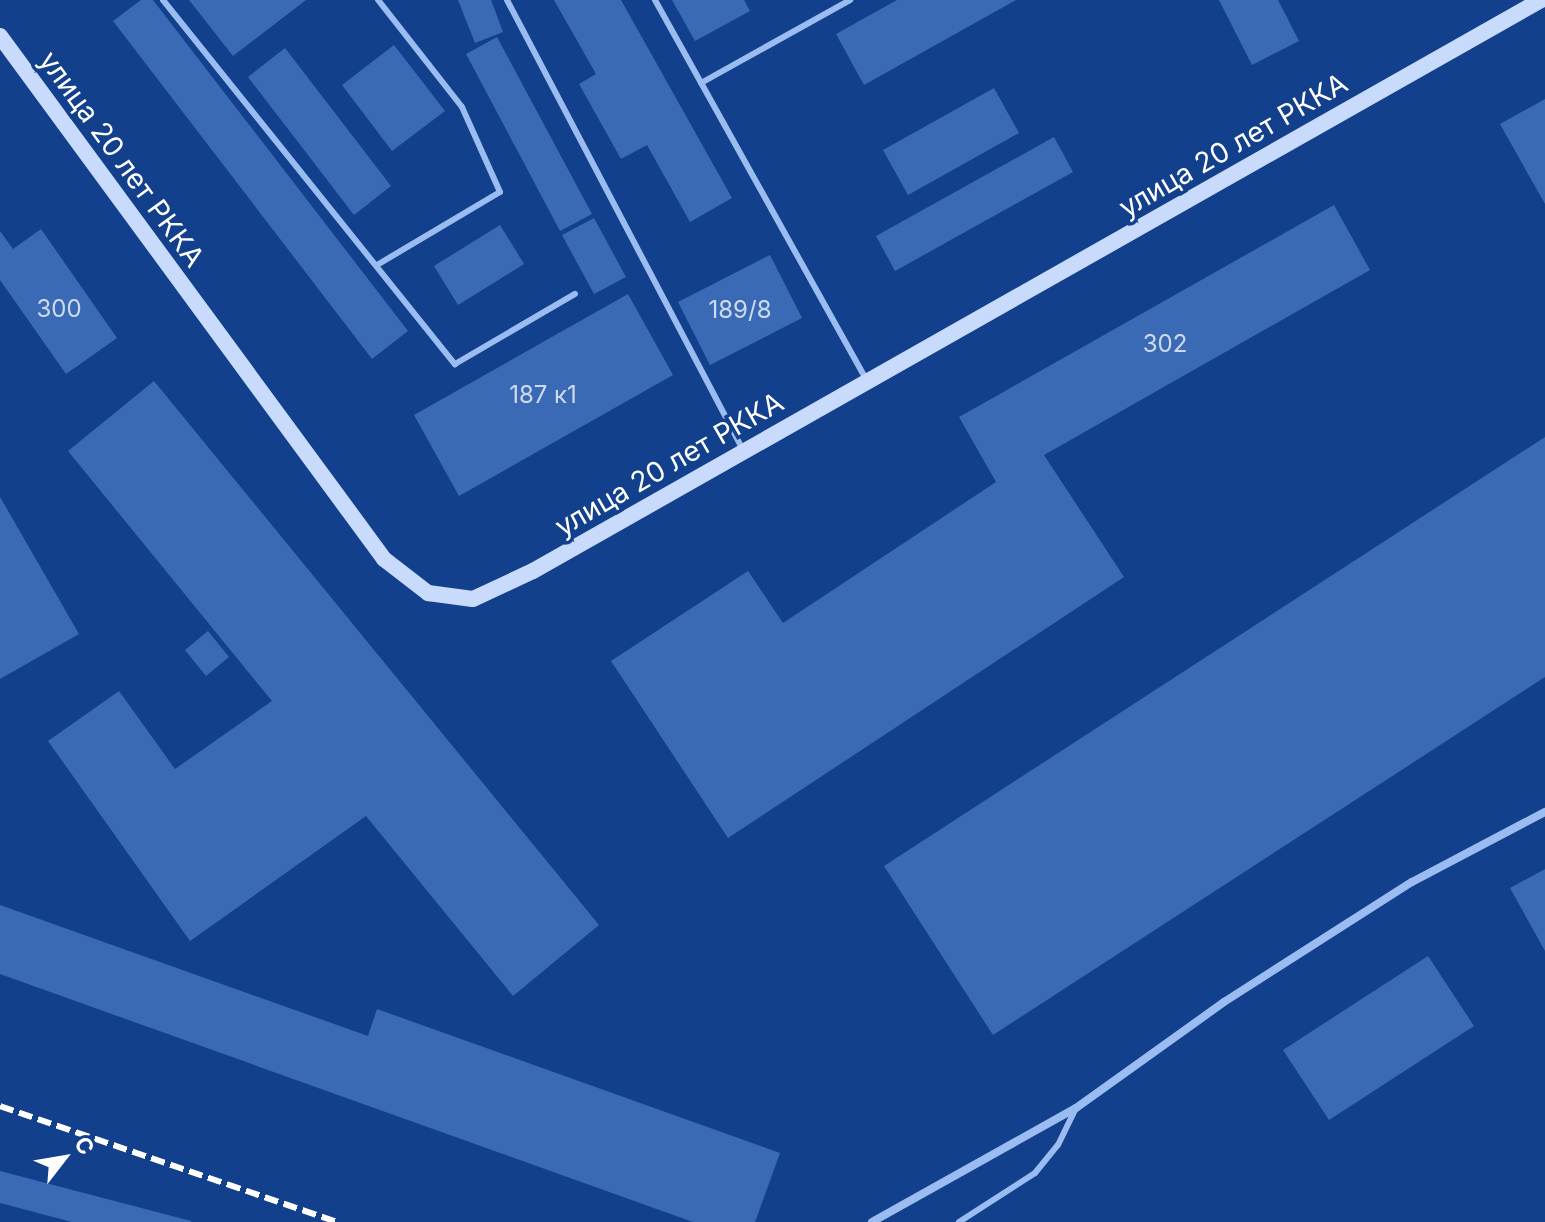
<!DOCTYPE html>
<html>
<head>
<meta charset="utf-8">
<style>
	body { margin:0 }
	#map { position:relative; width:1545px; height:1222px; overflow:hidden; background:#12408c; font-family:Inter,sans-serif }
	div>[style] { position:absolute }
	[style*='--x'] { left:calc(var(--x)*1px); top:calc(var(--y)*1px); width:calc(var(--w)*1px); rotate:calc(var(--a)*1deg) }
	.building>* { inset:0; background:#3a6ab6 }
	.service>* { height:6px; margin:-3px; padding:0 3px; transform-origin:3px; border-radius:3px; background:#9abcf1 }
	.minor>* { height:8px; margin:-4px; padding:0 4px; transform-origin:4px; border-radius:4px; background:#9abcf1 }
	.secondary>* { height:16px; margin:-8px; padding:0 8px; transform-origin:8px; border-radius:8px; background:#c8dbfc }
	.rail>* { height:6px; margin-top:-3px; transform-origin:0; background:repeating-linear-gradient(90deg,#fff 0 14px,transparent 0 20px) }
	span { translate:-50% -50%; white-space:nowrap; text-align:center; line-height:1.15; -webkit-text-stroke:7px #12408c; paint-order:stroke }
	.number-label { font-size:24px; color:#cedaed }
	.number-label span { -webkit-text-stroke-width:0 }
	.street-label { font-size:28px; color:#fff }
	.north { position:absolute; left:24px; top:1118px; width:80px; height:80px; -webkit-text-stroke:6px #12408c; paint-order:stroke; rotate:59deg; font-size:22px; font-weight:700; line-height:32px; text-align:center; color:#fff }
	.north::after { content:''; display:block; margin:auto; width:28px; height:36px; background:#fff; clip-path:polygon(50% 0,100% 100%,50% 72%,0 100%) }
</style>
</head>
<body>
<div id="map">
	<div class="building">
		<i style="clip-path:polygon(141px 0,153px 0,408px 331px,372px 359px,113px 21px)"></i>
		<i style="clip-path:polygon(189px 0,306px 0,233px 56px)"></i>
		<i style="clip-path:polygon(458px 0,491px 0,503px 32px,475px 43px)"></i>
		<i style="clip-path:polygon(554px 0,621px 0,732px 198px,690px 222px,647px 145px,621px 159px,579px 84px,596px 74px)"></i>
		<i style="clip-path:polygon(672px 0,744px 0,750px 11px,695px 41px)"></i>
		<i style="clip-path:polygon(897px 0,1016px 0,864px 85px,836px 34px)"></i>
		<i style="clip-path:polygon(1219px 0,1278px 0,1299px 41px,1252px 65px)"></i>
		<i style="clip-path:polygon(497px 37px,592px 214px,560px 231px,466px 54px)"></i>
		<i style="clip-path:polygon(394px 45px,445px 111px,392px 151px,342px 85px)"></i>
		<i style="clip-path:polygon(285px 48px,391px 186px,354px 215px,248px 77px)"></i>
		<i style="clip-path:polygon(994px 88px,1019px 133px,908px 195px,883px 150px)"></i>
		<i style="clip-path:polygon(1545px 99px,1545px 204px,1500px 124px)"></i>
		<i style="clip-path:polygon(1054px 137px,1073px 172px,895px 271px,876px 236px)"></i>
		<i style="clip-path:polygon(1334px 205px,1370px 270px,1044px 455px,1124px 577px,728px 838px,611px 661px,748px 571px,783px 623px,996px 482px,959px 417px)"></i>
		<i style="clip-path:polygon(594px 218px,626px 277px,594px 294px,562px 235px)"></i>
		<i style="clip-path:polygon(500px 225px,524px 264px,458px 305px,434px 266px)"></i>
		<i style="clip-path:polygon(41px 229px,117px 338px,66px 374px,0 280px,0 231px,13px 249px)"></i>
		<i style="clip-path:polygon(770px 255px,802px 318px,710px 365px,678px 302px)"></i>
		<i style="clip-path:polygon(628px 294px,673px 375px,459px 496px,414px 415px)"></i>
		<i style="clip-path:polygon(154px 381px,599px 925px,513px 996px,366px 816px,190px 941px,48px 741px,119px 691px,175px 769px,272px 701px,68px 451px)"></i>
		<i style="clip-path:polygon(1545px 437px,1545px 677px,993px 1035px,884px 866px)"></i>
		<i style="clip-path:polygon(0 497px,79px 634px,0 679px)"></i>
		<i style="clip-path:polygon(208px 631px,229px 657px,206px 676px,185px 650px)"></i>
		<i style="clip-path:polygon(1545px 869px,1545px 951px,1510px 888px)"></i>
		<i style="clip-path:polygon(0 905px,368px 1036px,377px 1009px,780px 1153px,755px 1222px,693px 1222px,0 974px)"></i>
		<i style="clip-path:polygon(1428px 956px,1474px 1026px,1329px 1120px,1283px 1050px)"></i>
		<i style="clip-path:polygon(0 1171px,191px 1221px,191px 1222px,72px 1222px,0 1203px)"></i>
	</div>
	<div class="service">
		<i style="--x:163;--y:0;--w:467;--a:51.3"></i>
		<i style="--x:455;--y:364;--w:139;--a:-30.3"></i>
		<i style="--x:507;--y:0;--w:506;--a:62.32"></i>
		<i style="--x:655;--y:0;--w:434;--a:60.9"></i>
		<i style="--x:701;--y:83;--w:171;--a:-29.1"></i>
		<i style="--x:377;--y:265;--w:143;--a:-30.7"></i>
		<i style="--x:500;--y:192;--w:93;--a:-114.1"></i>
		<i style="--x:462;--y:107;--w:136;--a:-128.1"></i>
		<i style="--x:959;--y:1222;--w:90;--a:-32.8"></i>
		<i style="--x:1035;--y:1173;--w:36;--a:-51"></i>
		<i style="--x:1058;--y:1145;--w:41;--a:-64.1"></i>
	</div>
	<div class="minor">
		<i style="--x:872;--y:1222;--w:234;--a:-29.2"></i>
		<i style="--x:1076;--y:1108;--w:182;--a:-35.6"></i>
		<i style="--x:1224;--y:1002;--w:223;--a:-32.6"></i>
		<i style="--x:1412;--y:882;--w:150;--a:-27.8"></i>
	</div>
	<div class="secondary">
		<i style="--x:0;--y:36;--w:649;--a:53.71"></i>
		<i style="--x:384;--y:559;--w:56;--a:37.7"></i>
		<i style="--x:428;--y:593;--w:45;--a:7.6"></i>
		<i style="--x:473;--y:599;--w:66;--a:-25"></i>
		<i style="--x:533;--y:571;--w:1158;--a:-29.53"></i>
	</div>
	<div class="rail">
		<i style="--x:0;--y:1106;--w:356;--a:19"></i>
	</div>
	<div class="number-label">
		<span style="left:59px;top:309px">300</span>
		<span style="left:740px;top:310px">189/8</span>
		<span style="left:1165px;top:344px">302</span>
		<span style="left:543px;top:395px">187 к1</span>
	</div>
	<div class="street-label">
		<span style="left:1233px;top:145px;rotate:-30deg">улица 20 лет РККА</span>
		<span style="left:122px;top:159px;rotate:54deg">улица 20 лет РККА</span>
		<span style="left:669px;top:464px;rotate:-30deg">улица 20 лет РККА</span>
	</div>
	<div class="north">С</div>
</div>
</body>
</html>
